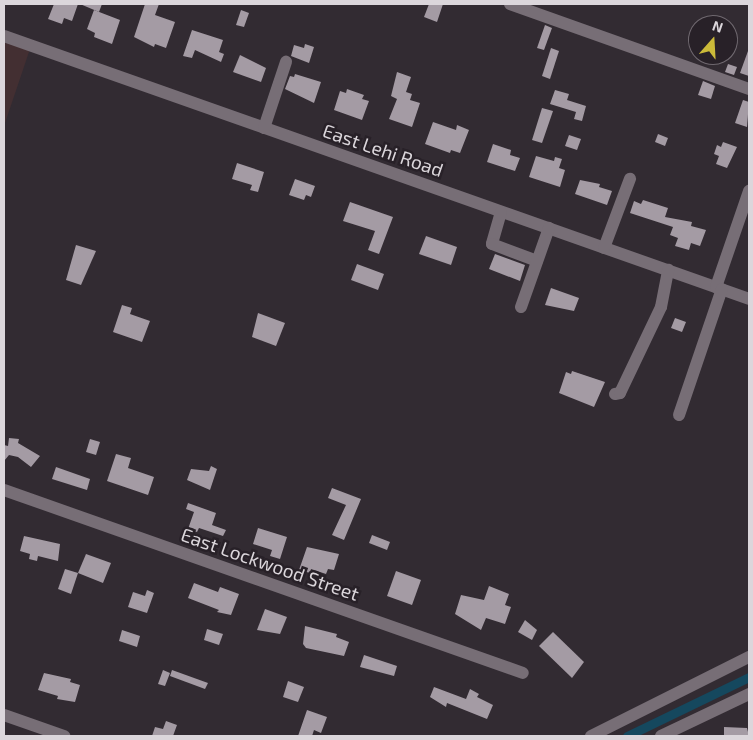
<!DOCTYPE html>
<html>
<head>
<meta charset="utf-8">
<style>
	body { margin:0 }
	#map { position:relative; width:753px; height:740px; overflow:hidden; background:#322b32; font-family:"Exo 2",sans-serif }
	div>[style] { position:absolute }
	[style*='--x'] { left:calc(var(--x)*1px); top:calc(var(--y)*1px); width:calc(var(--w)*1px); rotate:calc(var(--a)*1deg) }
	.industrial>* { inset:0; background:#432f32 }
	.canal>* { height:9px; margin:-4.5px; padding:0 4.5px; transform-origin:4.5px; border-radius:4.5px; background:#15485e }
	.building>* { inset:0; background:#a49ba4 }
	.minor>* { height:12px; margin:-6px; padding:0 6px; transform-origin:6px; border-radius:6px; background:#776e76 }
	span { translate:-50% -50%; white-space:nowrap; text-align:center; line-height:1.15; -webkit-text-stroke:5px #282128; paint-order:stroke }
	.street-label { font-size:19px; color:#dbd6db }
	.frame { position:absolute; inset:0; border:5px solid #dbd6db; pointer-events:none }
	.north { position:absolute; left:688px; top:15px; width:50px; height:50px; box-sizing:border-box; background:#282128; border:1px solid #706970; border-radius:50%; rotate:19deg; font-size:14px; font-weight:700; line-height:20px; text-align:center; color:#dbd6db }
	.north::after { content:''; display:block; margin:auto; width:18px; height:22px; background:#cbba39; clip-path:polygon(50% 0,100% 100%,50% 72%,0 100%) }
</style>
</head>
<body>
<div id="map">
	<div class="industrial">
		<i style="clip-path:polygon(4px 36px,31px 46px,4px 126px)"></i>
	</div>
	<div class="canal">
		<i style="--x:627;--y:736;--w:136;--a:-25.8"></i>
	</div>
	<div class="building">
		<i style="clip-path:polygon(54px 4px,78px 4px,72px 21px,64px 18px,62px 24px,48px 19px)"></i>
		<i style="clip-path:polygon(80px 4px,102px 4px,99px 12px)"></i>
		<i style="clip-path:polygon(145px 4px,159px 4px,155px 15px,175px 22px,166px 48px,155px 44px,154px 47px,134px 37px)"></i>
		<i style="clip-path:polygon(429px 4px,443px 4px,437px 22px,424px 17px)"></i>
		<i style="clip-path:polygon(94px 10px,120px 20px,112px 44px,94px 37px,95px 33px,87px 29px)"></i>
		<i style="clip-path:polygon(241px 10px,249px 13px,244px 27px,236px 25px)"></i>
		<i style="clip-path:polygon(545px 25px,552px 28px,544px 50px,537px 48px)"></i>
		<i style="clip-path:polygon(192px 30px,223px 40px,219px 52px,224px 54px,221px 62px,195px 50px,192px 58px,183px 56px)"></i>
		<i style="clip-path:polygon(305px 44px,314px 47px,309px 63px,291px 56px,294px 45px,304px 48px)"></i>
		<i style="clip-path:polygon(551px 48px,559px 51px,550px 79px,542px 76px)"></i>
		<i style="clip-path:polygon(748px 51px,749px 51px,749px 76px,740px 73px)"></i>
		<i style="clip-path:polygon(240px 55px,266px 68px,261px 82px,233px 72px)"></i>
		<i style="clip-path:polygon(728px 64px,737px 67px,734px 75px,725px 72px)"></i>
		<i style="clip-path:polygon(397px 72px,411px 77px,406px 92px,412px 94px,410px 100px,420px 103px,412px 127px,389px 119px,397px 99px,391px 96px)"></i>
		<i style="clip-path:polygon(295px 74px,321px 82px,314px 103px,285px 89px,290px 76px,294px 77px)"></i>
		<i style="clip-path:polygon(703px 81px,715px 86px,711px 99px,698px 95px)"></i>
		<i style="clip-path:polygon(347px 89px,364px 95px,362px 99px,369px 101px,362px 120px,334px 110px,340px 91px,346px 93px)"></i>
		<i style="clip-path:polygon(555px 90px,569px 94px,567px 100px,586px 106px,582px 121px,574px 119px,576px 112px,550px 104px)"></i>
		<i style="clip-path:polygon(743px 100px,749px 102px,747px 127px,735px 123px)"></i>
		<i style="clip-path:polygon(542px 108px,553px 111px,542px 143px,532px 140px)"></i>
		<i style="clip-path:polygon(433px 122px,456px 130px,457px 125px,469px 130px,460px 153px,451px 150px,450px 153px,425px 144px)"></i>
		<i style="clip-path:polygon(658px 134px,668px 138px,665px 146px,655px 142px)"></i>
		<i style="clip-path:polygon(569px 135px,581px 139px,577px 150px,565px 146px)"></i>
		<i style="clip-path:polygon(723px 142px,737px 147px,727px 168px,716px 164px,719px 156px,714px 154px,717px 145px,721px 147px)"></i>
		<i style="clip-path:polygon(493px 144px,511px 150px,510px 155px,520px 158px,515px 171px,487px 162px)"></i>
		<i style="clip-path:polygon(536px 156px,554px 161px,555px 157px,562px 159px,559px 168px,565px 170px,560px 187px,529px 177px)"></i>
		<i style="clip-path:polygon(237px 163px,264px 172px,258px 192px,250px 190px,252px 185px,232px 179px)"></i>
		<i style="clip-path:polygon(295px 179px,315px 186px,311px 197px,306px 195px,304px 200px,289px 195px)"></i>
		<i style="clip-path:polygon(580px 180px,600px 184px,599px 187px,612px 191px,607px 205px,575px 194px)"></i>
		<i style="clip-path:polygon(643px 200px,668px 208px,665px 217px,692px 222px,691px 226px,706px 230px,700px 246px,691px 243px,689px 250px,675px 246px,678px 238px,670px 235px,673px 227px,630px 213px,634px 201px,641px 204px)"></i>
		<i style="clip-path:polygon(350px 202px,393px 217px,379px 254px,368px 250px,375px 231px,343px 221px)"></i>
		<i style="clip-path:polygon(426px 236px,457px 247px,451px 265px,419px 254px)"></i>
		<i style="clip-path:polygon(76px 245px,96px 251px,81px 285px,66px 280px)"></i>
		<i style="clip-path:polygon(495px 254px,525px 265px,520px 281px,489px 269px)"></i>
		<i style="clip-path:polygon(357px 264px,384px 274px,378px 290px,351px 280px)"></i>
		<i style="clip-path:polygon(551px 288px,579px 298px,574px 311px,545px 305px)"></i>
		<i style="clip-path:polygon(122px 305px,132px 308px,130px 314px,150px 321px,142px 342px,113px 332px)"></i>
		<i style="clip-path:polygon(258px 313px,285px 323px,276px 346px,252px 337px)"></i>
		<i style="clip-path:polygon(675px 318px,686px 322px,682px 332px,671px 328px)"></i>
		<i style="clip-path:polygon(572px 371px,605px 382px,594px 407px,559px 393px,566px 372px,571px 374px)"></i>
		<i style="clip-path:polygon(9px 438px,19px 439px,18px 443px,40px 456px,31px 467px,18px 457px,9px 455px,4px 461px,4px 445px,8px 446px)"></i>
		<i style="clip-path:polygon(90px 439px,100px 442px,96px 455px,86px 452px)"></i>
		<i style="clip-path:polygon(116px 454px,131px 458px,128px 468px,154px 477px,148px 495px,107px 481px)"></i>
		<i style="clip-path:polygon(211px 466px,217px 469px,210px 490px,187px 480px,191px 469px,209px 471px)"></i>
		<i style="clip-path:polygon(56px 467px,90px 479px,87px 490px,52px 479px)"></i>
		<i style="clip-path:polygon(332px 488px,361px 499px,344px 540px,332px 535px,346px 505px,328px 498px)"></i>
		<i style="clip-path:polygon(188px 503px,216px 513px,212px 525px,226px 530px,223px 536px,199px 528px,197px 532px,188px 529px,194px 512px,186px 509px)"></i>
		<i style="clip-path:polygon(258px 528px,287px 537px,280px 559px,270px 556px,272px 550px,253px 544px)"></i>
		<i style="clip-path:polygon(372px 535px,390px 542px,387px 550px,369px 543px)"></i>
		<i style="clip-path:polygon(24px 536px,60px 544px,58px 561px,38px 556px,37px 561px,29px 559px,30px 554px,20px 551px)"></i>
		<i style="clip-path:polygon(307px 547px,339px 554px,334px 570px,328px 569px,326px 574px,311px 569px,310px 573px,299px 570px)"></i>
		<i style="clip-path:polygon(86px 554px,111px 563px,103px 583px,78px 573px)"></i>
		<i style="clip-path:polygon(65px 569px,78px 573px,71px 594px,58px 589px)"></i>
		<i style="clip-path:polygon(396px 571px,421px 580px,412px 605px,387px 596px)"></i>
		<i style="clip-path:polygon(194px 583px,218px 592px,220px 587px,239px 594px,231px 615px,217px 612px,219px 610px,188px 598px)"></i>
		<i style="clip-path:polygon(489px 586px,509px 594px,505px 605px,511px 607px,505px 624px,486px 618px,481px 630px,455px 614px,461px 595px,484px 600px)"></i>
		<i style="clip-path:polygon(147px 590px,154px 593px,147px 613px,128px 607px,133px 592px,145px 596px)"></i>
		<i style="clip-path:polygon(265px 609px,287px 617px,280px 634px,257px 630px)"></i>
		<i style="clip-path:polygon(525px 620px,537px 630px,532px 640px,518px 632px)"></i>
		<i style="clip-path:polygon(305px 626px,337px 634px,336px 637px,349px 642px,344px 656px,306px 648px,303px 644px)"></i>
		<i style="clip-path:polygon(207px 629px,223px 634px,219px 645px,204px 640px)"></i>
		<i style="clip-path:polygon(122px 630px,140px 636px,137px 647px,119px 641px)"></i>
		<i style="clip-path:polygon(553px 632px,584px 662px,572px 678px,539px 646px)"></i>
		<i style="clip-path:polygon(364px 655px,397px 666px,394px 676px,360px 667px)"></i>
		<i style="clip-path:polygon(163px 670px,170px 673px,165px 686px,158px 684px)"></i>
		<i style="clip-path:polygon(172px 670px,208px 683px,205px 689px,170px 676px)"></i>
		<i style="clip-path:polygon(44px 673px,71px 679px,70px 682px,80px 685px,75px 702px,57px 699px,58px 696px,38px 690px)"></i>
		<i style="clip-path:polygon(288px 681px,304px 687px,298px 702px,283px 697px)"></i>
		<i style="clip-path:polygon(434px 687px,466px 699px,470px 689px,479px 694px,477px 697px,493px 705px,487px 719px,447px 703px,446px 707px,430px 697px)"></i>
		<i style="clip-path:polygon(307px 710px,327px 717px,321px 733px,314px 730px,312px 736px,298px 736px)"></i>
		<i style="clip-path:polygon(166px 721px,177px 725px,173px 736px,152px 736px,155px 727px,163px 729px)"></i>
		<i style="clip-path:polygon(724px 727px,747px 728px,749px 736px,724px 736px)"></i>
	</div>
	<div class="minor">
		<i style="--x:510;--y:4;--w:254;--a:19.6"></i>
		<i style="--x:4;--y:36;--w:790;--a:19.44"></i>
		<i style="--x:264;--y:128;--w:70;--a:-71.6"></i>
		<i style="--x:501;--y:212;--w:33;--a:106"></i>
		<i style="--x:492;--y:244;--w:48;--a:20.7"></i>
		<i style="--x:604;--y:248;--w:74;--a:-69.4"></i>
		<i style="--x:716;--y:287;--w:102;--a:-71"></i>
		<i style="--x:521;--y:307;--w:84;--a:-70.5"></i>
		<i style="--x:615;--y:394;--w:5;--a:-11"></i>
		<i style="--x:620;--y:393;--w:95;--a:-64.5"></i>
		<i style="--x:661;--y:307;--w:38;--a:-79"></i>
		<i style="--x:679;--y:415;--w:133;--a:-71.2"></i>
		<i style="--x:4;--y:490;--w:550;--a:19.42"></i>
		<i style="--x:4;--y:715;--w:64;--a:19.3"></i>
		<i style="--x:591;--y:736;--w:177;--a:-26.6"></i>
		<i style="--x:661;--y:736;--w:98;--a:-25.5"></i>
	</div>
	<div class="street-label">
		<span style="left:383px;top:150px;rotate:19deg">East Lehi Road</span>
		<span style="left:270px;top:564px;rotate:19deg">East Lockwood Street</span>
	</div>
	<div class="frame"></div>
	<div class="north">N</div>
</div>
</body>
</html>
